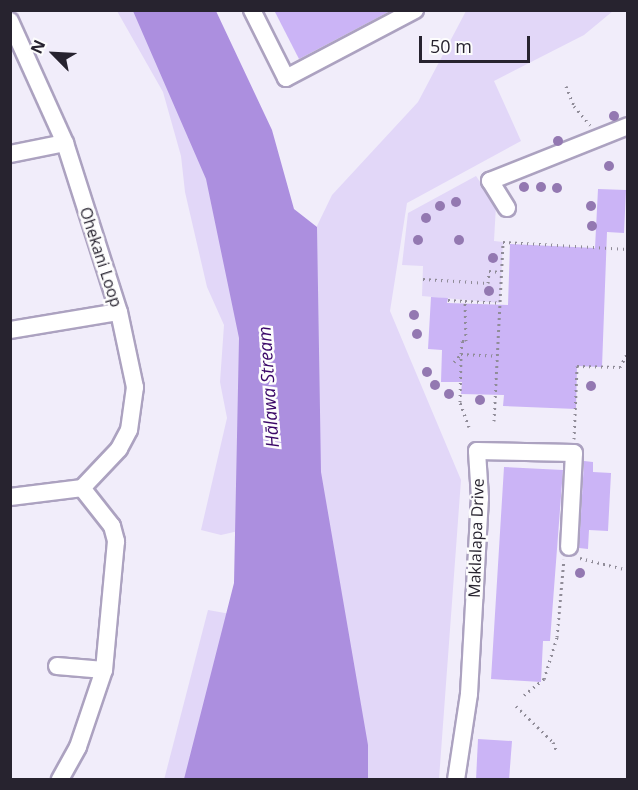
<!DOCTYPE html>
<html>
<head>
<meta charset="utf-8">
<style>
	body { margin:0 }
	#map { position:relative; width:638px; height:790px; overflow:hidden; background:#f1edfa; font-family:"Open Sans",sans-serif }
	div>[style] { position:absolute }
	[style*='--x'] { left:calc(var(--x)*1px); top:calc(var(--y)*1px); width:calc(var(--w)*1px); rotate:calc(var(--a)*1deg) }
	.green>* { inset:0; background:#e2d7f8 }
	.water>* { inset:0; background:#ac8fdf }
	.building>* { inset:0; background:#cbb4f6 }
	.path>* { height:3px; margin-top:-1.5px; transform-origin:0; background:repeating-linear-gradient(90deg,#908c98 0 1.5px,transparent 0 6px) }
	.roads { filter:drop-shadow(2px 0 #aca2c0) drop-shadow(-2px 0 #aca2c0) drop-shadow(0 2px #aca2c0) drop-shadow(0 -2px #aca2c0) }
	.minor>* { height:16px; margin:-8px; padding:0 8px; transform-origin:8px; border-radius:8px; background:#fff }
	.trees>* { width:10px; height:10px; margin:-5px; border-radius:50%; background:#9378b1 }
	span { translate:-50% -50%; white-space:nowrap; text-align:center; line-height:1.15; -webkit-text-stroke:5px #fdfdfd; paint-order:stroke }
	.street-label { font-size:16px; color:#27232f }
	.water-label { font-size:18px; color:#390667; font-style:italic }
	.frame { position:absolute; inset:0; border:12px solid #27232f; pointer-events:none }
	.north { position:absolute; left:24px; top:24px; width:60px; height:60px; -webkit-text-stroke:4px #fdfdfd; paint-order:stroke; rotate:294deg; font-size:16px; font-weight:700; line-height:24px; text-align:center; color:#27232f }
	.north::after { content:''; display:block; margin:auto; width:21px; height:27px; background:#27232f; clip-path:polygon(50% 0,100% 100%,50% 72%,0 100%) }
	.scale { position:absolute; left:419px; top:36px; width:111px; height:27px; box-sizing:border-box; border:3px solid #27232f; border-top:0; padding-left:8px; font-size:18px; line-height:21px; white-space:nowrap; color:#27232f; -webkit-text-stroke:4px #fdfdfd; paint-order:stroke }
</style>
</head>
<body>
<div id="map">
	<div class="green">
		<i style="clip-path:polygon(117px 11px,153px 11px,254px 238px,247px 529px,221px 535px,201px 530px,227px 418px,220px 382px,224px 325px,207px 287px,185px 192px,181px 156px,163px 92px)"></i>
		<i style="clip-path:polygon(466px 11px,613px 11px,584px 35px,494px 81px,521px 141px,407px 203px,390px 311px,461px 480px,439px 779px,289px 779px,317px 226px,332px 195px,418px 102px)"></i>
		<i style="clip-path:polygon(476px 176px,496px 205px,494px 241px,503px 242px,500px 303px,422px 296px,423px 266px,402px 265px,408px 213px)"></i>
		<i style="clip-path:polygon(208px 610px,236px 615px,222px 779px,164px 780px)"></i>
	</div>
	<div class="water">
		<i style="clip-path:polygon(133px 11px,216px 11px,272px 130px,294px 209px,317px 227px,321px 472px,368px 745px,368px 779px,184px 779px,234px 583px,239px 338px,206px 179px)"></i>
	</div>
	<div class="building">
		<i style="clip-path:polygon(274px 10px,392px 10px,299px 59px)"></i>
		<i style="clip-path:polygon(598px 189px,626px 190px,624px 233px,607px 232px,602px 367px,577px 366px,576px 409px,503px 406px,504px 395px,461px 394px,462px 382px,441px 382px,442px 350px,428px 349px,431px 297px,448px 298px,447px 303px,508px 305px,510px 244px,595px 248px)"></i>
		<i style="clip-path:polygon(584px 461px,593px 462px,593px 472px,611px 473px,608px 531px,589px 530px,588px 549px,579px 548px)"></i>
		<i style="clip-path:polygon(504px 467px,563px 470px,550px 641px,543px 641px,541px 682px,491px 679px)"></i>
		<i style="clip-path:polygon(478px 739px,512px 741px,509px 780px,476px 780px)"></i>
	</div>
	<div class="path">
		<i style="--x:566;--y:86;--w:22;--a:68"></i>
		<i style="--x:574;--y:106;--w:25;--a:50"></i>
		<i style="--x:423;--y:279;--w:65;--a:3.5"></i>
		<i style="--x:488;--y:283;--w:12;--a:-85"></i>
		<i style="--x:489;--y:271;--w:12;--a:5"></i>
		<i style="--x:448;--y:300;--w:17;--a:3"></i>
		<i style="--x:454;--y:362;--w:11;--a:-49"></i>
		<i style="--x:461;--y:354;--w:13;--a:-86"></i>
		<i style="--x:462;--y:341;--w:4;--a:0"></i>
		<i style="--x:466;--y:341;--w:40;--a:-91.4"></i>
		<i style="--x:465;--y:301;--w:35;--a:3"></i>
		<i style="--x:494;--y:421;--w:179;--a:-87.1"></i>
		<i style="--x:503;--y:242;--w:125;--a:3.2"></i>
		<i style="--x:469;--y:427;--w:27;--a:-110"></i>
		<i style="--x:460;--y:402;--w:48;--a:-88.8"></i>
		<i style="--x:461;--y:354;--w:35;--a:3"></i>
		<i style="--x:574;--y:439;--w:73;--a:-87.6"></i>
		<i style="--x:577;--y:366;--w:43;--a:1.3"></i>
		<i style="--x:620;--y:367;--w:17;--a:-62"></i>
		<i style="--x:580;--y:558;--w:49;--a:14"></i>
		<i style="--x:524;--y:695;--w:26;--a:-39"></i>
		<i style="--x:544;--y:679;--w:44;--a:-72.8"></i>
		<i style="--x:557;--y:637;--w:78;--a:-84.9"></i>
		<i style="--x:516;--y:706;--w:52;--a:44.2"></i>
		<i style="--x:553;--y:742;--w:11;--a:68"></i>
	</div>
	<div class="roads">
		<div class="minor">
			<i style="--x:252;--y:10;--w:76;--a:63.4"></i>
			<i style="--x:286;--y:78;--w:146;--a:-27.8"></i>
			<i style="--x:10;--y:21;--w:134;--a:65.7"></i>
			<i style="--x:65;--y:143;--w:177;--a:72.3"></i>
			<i style="--x:119;--y:312;--w:77;--a:78"></i>
			<i style="--x:135;--y:387;--w:43;--a:97.9"></i>
			<i style="--x:129;--y:430;--w:21;--a:118"></i>
			<i style="--x:119;--y:449;--w:54;--a:133.5"></i>
			<i style="--x:82;--y:488;--w:48;--a:51.7"></i>
			<i style="--x:112;--y:526;--w:16;--a:75"></i>
			<i style="--x:116;--y:541;--w:130;--a:95.3"></i>
			<i style="--x:104;--y:670;--w:81;--a:108.7"></i>
			<i style="--x:78;--y:747;--w:38;--a:119"></i>
			<i style="--x:10;--y:154;--w:56;--a:-11.3"></i>
			<i style="--x:507;--y:208;--w:32;--a:-122"></i>
			<i style="--x:490;--y:181;--w:149;--a:-21.7"></i>
			<i style="--x:10;--y:330;--w:110;--a:-9.4"></i>
			<i style="--x:10;--y:497;--w:73;--a:-7.1"></i>
			<i style="--x:57;--y:666;--w:47;--a:4.9"></i>
			<i style="--x:456;--y:780;--w:87;--a:-81.4"></i>
			<i style="--x:469;--y:694;--w:196;--a:-86.8"></i>
			<i style="--x:480;--y:498;--w:47;--a:-93.7"></i>
			<i style="--x:477;--y:451;--w:97;--a:1.2"></i>
			<i style="--x:574;--y:453;--w:94;--a:93"></i>
		</div>
	</div>
	<div class="trees">
		<i style="left:614px;top:116px"></i>
		<i style="left:558px;top:141px"></i>
		<i style="left:609px;top:166px"></i>
		<i style="left:524px;top:187px"></i>
		<i style="left:541px;top:187px"></i>
		<i style="left:557px;top:188px"></i>
		<i style="left:456px;top:202px"></i>
		<i style="left:440px;top:206px"></i>
		<i style="left:591px;top:206px"></i>
		<i style="left:426px;top:218px"></i>
		<i style="left:592px;top:226px"></i>
		<i style="left:418px;top:240px"></i>
		<i style="left:459px;top:240px"></i>
		<i style="left:493px;top:258px"></i>
		<i style="left:489px;top:291px"></i>
		<i style="left:414px;top:315px"></i>
		<i style="left:417px;top:334px"></i>
		<i style="left:427px;top:372px"></i>
		<i style="left:435px;top:385px"></i>
		<i style="left:591px;top:386px"></i>
		<i style="left:449px;top:394px"></i>
		<i style="left:480px;top:400px"></i>
		<i style="left:580px;top:573px"></i>
	</div>
	<div class="street-label">
		<span style="left:101px;top:257px;rotate:72deg">Ohekani Loop</span>
		<span style="left:476px;top:538px;rotate:-88deg">Maklalapa Drive</span>
	</div>
	<div class="water-label">
		<span style="left:268px;top:387px;rotate:-94deg">Hālawa Stream</span>
	</div>
	<div class="frame"></div>
	<div class="north">N</div>
	<div class="scale">50 m</div>
</div>
</body>
</html>
